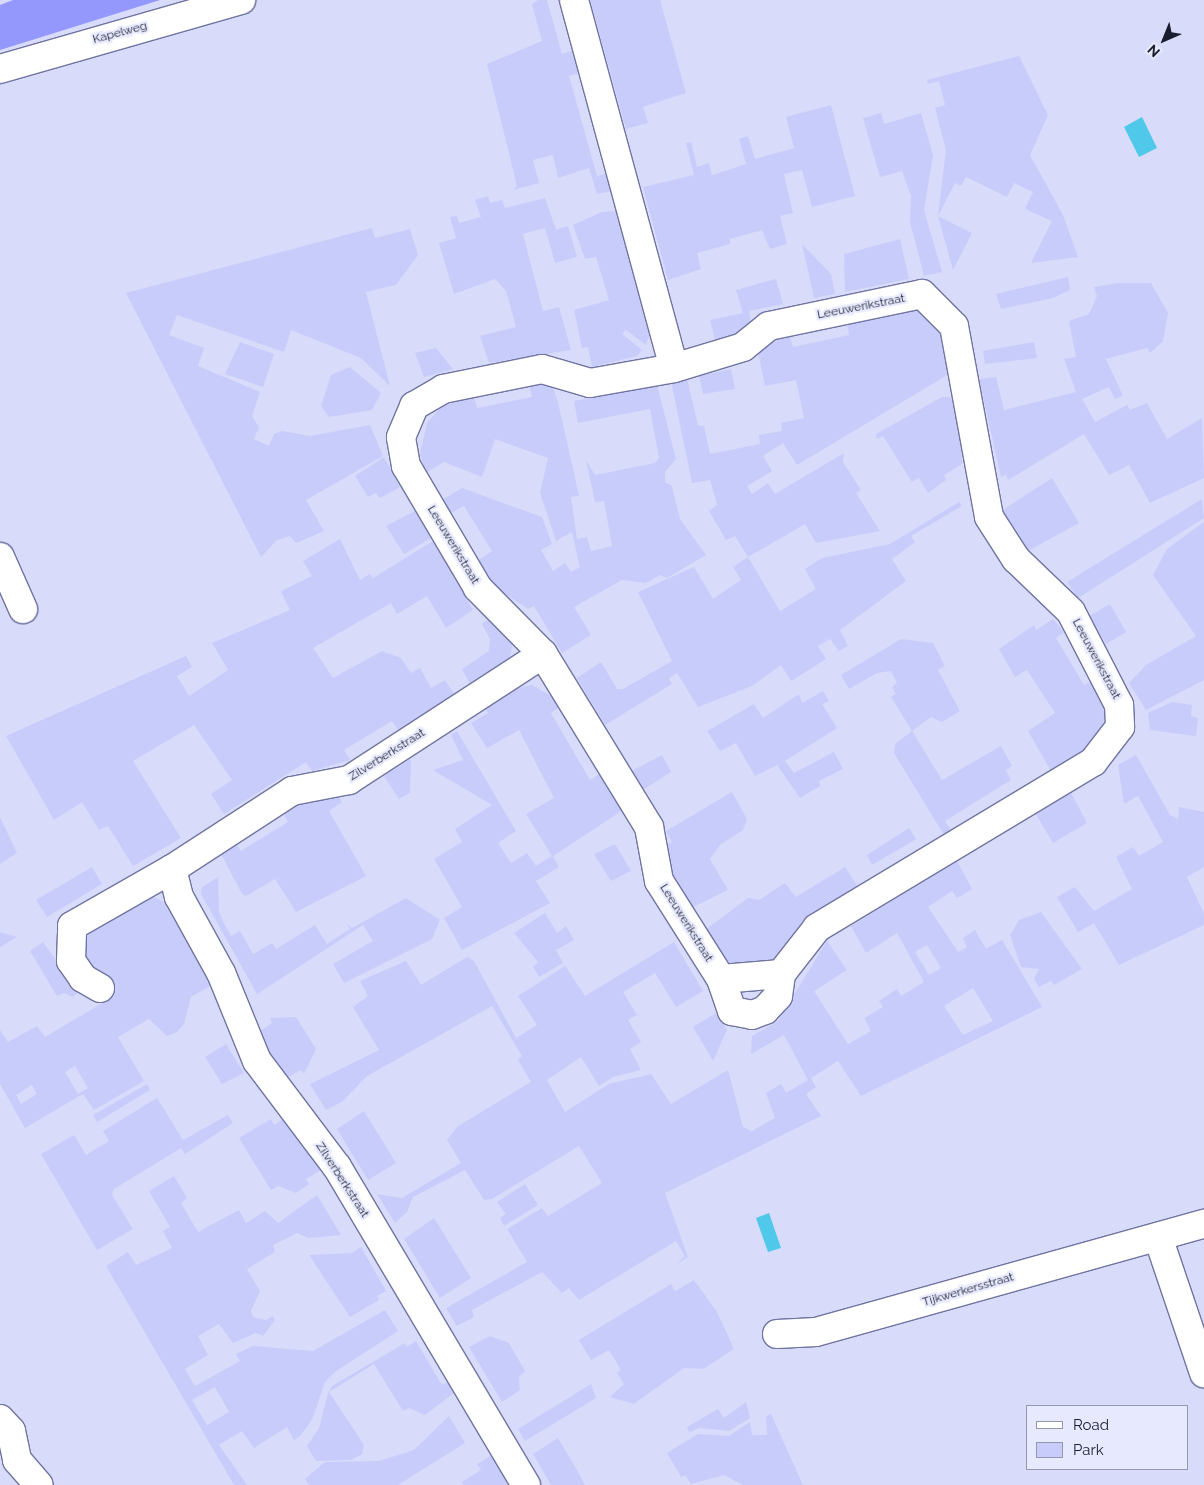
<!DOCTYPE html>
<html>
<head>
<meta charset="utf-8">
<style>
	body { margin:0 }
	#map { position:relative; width:1204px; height:1485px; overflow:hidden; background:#d8dcfa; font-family:Raleway,sans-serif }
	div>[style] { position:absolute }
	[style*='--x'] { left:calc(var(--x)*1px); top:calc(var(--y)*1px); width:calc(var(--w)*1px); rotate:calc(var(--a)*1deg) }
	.green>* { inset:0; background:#c8ccfb }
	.forest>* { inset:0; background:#9498fd }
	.water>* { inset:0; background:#4fc8ea }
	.roads { filter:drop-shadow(1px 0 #7074a1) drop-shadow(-1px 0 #7074a1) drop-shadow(0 1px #7074a1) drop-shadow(0 -1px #7074a1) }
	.minor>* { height:28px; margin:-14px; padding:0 14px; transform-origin:14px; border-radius:14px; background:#fff }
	span { translate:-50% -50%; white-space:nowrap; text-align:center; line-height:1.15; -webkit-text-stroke:4.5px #e7eafe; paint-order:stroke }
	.street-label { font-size:12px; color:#1b1d2f }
	.legend { position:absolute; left:1026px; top:1405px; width:162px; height:65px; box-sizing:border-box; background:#e7eafe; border:1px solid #9598ab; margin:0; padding:6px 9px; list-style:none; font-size:15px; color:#1b1d2f }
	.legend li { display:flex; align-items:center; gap:10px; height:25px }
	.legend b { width:25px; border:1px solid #9598ab }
	.north { position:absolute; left:1139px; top:15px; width:50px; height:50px; -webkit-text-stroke:4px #e7eafe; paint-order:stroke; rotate:224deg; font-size:14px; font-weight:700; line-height:20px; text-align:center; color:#1b1d2f }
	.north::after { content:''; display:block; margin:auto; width:18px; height:22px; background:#1b1d2f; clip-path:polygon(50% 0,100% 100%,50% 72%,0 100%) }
</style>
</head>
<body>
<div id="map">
	<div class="green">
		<i style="clip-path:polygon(538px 0,547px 0,562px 54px,574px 50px,580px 73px,569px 76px,597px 176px,609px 173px,613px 191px,597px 194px,589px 168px,558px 178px,553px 155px,533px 160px,539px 183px,513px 190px,517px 186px,487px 64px,542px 41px,532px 4px)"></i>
		<i style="clip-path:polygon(590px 0,660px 0,686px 93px,643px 107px,648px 123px,626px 129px)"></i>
		<i style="clip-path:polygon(1019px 56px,1048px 115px,1030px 155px,1063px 215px,1078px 257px,1031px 263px,1052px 221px,1025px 209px,1033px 192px,1014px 183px,1007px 197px,966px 177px,961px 186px,955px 183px,938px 216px,972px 233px,953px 270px,938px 216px,946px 150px,935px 108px,945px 105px,939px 81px,928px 84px,927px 80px)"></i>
		<i style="clip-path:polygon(831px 105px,855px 196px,812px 207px,802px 170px,784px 174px,793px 213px,780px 216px,787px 244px,770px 249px,762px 230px,730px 239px,730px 244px,697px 253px,701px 269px,668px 280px,643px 187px,694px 175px,686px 143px,691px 142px,697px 167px,709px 163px,712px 175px,746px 164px,739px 139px,748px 136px,755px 159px,794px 148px,786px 117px)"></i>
		<i style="clip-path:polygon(881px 113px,884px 124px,921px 113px,933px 155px,924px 210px,942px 272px,924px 276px,910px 222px,911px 196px,902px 171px,880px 177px,863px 118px)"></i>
		<i style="clip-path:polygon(488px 196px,490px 203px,502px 200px,505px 208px,545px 198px,556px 230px,568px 226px,577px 257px,555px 263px,545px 228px,523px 234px,543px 311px,559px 307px,571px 350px,489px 363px,480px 336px,516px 327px,506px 291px,495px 279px,454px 294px,439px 243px,456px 238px,450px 217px,457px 216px,459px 223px,481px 217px,475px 200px)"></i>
		<i style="clip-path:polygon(619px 211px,651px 331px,646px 345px,626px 330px,622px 334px,642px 350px,637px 356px,592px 367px,588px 347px,582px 348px,574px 310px,609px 300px,596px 257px,585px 259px,573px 225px,602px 212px)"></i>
		<i style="clip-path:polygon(372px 228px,375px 238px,410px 229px,418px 255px,396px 285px,366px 292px,390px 386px,361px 358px,291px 330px,284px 352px,177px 315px,169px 335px,204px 348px,198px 366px,260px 392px,252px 416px,259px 427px,254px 439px,269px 446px,274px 434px,282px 431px,310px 436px,370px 425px,383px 456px,306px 500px,324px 531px,296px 543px,290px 536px,277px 540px,261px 557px,126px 293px)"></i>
		<i style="clip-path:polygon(900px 239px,909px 279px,845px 292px,844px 254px)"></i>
		<i style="clip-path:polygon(802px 244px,831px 274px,835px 294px,814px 298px)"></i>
		<i style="clip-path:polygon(1068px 277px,1070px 290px,1053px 298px,1001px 309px,996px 294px)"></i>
		<i style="clip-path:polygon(776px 279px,783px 304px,749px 311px,752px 327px,734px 339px,716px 343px,710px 320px,743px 313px,736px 290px)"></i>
		<i style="clip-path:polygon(1119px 283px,1151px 283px,1168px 313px,1163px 341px,1150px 353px,1147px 348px,1106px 359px,1123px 396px,1115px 399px,1109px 387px,1082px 399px,1095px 422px,1127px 405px,1130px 410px,1147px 403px,1167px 439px,1202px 418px,1204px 478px,1150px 503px,1129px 465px,1109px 475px,1084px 434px,1008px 480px,1006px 475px,1001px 477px,979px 379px,996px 377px,1004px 410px,1076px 392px,1064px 359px,1076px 357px,1069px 321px,1089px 314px,1097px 296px,1094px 287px)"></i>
		<i style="clip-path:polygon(910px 309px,920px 310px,942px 329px,949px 371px,944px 377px,797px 465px,783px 443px,763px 456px,772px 471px,747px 486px,752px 494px,768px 483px,775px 494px,844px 453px,843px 462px,861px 490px,856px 493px,880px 531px,816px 543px,805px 524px,748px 557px,780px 611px,816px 589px,805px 569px,822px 558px,890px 544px,959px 502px,962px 506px,911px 536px,915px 542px,892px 559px,906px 581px,840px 630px,848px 646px,839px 651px,830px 639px,818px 646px,826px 659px,791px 681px,781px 665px,752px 686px,698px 707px,677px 673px,669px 678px,672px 684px,605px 725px,577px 678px,601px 662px,617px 689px,623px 689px,672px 661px,638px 592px,694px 567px,713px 599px,741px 580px,733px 567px,748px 557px,735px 536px,726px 540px,709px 511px,717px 505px,710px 480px,692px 483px,671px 381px,687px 378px,698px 425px,704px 426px,710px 454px,760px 444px,759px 435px,782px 431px,781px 423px,804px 418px,796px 380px,765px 386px,758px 352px,789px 333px,793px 347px,849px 335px,847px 322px)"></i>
		<i style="clip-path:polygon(240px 342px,274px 354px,263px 387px,225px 374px)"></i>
		<i style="clip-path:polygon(1034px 342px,1037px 358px,985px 364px,983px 351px)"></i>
		<i style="clip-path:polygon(436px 348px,453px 369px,424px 377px,415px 353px)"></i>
		<i style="clip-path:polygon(350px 367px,381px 393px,372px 410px,329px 417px,321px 406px,331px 375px)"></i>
		<i style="clip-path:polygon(731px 369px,735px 389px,703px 394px,699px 376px)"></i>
		<i style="clip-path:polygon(539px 383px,552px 386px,558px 402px,579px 496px,571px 497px,577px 539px,587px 537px,591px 551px,612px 546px,604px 501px,595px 502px,586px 460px,595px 475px,655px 463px,659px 458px,650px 409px,578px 423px,574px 401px,657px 385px,676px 459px,665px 472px,665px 482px,672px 486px,680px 519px,706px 555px,667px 578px,660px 575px,646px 583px,622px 580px,574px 607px,591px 635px,562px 653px,534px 606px,528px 609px,495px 587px,479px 560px,492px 551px,464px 506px,451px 513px,442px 500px,462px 488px,542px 517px,552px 544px,541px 550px,553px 571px,565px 563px,571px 572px,580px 567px,572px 532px,556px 541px,540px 493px,548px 458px,495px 439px,482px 477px,444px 462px,426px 473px,420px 454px,427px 423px,442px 406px,474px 396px,477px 408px,532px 397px,529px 385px)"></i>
		<i style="clip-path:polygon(942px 397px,950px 397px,960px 408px,962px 464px,944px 475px,946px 480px,928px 493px,919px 478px,912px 482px,883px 436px,877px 439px,876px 434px)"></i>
		<i style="clip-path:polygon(384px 457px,400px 487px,380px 498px,376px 493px,368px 497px,355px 476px)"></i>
		<i style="clip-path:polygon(1052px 478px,1079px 523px,1026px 552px,1001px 511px)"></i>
		<i style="clip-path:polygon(1202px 499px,1204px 518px,1078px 598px,1067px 582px)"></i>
		<i style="clip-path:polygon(415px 511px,431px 538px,404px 554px,386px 526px)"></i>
		<i style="clip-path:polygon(1204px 522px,1204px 680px,1146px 710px,1129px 683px,1146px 665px,1196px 636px,1153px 575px,1167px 549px)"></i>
		<i style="clip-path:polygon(340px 539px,360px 580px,370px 574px,373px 578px,433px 541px,473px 610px,446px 628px,427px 596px,397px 614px,391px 603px,313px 648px,333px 678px,382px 651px,401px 658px,411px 673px,420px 668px,431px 688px,445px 680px,456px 697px,399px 731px,392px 721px,344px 750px,350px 760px,312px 771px,306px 762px,224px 814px,211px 794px,232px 780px,194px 725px,133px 761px,181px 838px,133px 866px,108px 826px,99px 830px,82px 802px,54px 820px,6px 736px,186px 656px,192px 667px,177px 676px,189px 696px,228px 670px,212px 643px,290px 610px,281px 591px,312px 576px,303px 561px)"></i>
		<i style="clip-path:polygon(1110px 604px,1126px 632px,1106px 644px,1089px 616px)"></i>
		<i style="clip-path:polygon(492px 616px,513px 639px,510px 658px,471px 686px,462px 669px,489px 651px,490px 639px,482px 624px)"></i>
		<i style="clip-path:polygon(1053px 619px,1064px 632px,1056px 638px,1084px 685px,1094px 680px,1105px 711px,1102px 730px,1090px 746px,1051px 771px,1028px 731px,1055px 713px,1027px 670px,1015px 677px,999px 649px,1034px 625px,1036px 630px)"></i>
		<i style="clip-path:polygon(901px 639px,933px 643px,945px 666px,938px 670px,960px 711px,942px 722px,931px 717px,912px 731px,942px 780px,1001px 746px,1012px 766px,1006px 770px,1011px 780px,945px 821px,951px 830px,944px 835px,894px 753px,895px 744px,912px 731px,891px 697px,896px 694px,892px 687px,897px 683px,891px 671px,877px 673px,849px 689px,841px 675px)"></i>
		<i style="clip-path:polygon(532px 685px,556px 699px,561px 706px,551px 713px,590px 780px,601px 773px,623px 810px,553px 856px,559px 867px,536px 881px,550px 903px,462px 950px,444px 918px,462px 907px,434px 859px,462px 842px,455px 829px,492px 805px,433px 770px,463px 760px,451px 735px,457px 731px,516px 831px,498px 843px,511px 863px,527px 853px,536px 866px,552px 856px,526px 814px,554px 798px,519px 730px,487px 748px,471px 723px,488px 713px,484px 706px,512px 689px)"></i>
		<i style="clip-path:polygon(823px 691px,829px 701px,822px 704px,837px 728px,785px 761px,794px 773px,834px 752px,843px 769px,819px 781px,820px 786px,800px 798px,777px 765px,755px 776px,736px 743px,720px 751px,707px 731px,754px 704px,763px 718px,799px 694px,802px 703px)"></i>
		<i style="clip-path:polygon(1172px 702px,1192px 705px,1191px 716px,1198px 718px,1196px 736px,1150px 730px,1148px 713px)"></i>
		<i style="clip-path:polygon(662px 755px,671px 772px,643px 790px,632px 771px)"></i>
		<i style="clip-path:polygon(1136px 755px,1170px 815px,1178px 819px,1179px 807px,1204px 812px,1204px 867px,1187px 877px,1204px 914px,1204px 925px,1119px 965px,1094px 923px,1078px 932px,1057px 897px,1075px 887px,1094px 911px,1132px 889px,1116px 857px,1133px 847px,1139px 856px,1163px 842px,1138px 796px,1124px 804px,1118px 765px)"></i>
		<i style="clip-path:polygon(411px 759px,410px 793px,399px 799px,384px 776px)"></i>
		<i style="clip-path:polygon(335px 790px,342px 802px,329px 811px,366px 876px,296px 912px,275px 879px,246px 896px,242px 894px,219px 850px,234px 841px,241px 851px,288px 822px,283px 812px,302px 800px)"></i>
		<i style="clip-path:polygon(732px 792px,747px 819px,743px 830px,720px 845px,710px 859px,728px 890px,689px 909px,674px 888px,663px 847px,672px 842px,666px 831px)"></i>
		<i style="clip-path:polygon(1071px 793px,1087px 823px,1053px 843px,1036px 814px)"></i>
		<i style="clip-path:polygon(0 817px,17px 853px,0 864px)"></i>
		<i style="clip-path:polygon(909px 828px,916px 839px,872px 865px,867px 855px)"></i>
		<i style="clip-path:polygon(615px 844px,631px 871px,611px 881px,594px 854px)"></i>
		<i style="clip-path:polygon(evenodd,957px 861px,972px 889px,957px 898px,952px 891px,928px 907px,958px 952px,967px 947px,963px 938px,975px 930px,986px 949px,1002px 940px,1042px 1007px,861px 1096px,838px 1061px,811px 1078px,816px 1087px,806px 1094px,821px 1116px,665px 1193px,688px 1257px,677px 1264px,685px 1256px,676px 1241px,579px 1300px,569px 1288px,562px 1293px,542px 1272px,472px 1310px,474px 1317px,457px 1326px,446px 1308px,527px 1262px,507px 1229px,542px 1208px,548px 1216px,602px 1183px,579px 1146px,492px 1199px,484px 1200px,465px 1170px,413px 1197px,407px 1212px,395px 1223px,377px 1194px,402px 1198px,461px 1163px,447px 1140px,458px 1126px,531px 1082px,518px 1060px,522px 1056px,492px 1006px,367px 1076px,342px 1102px,326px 1110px,310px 1084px,379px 1050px,353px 1007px,368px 996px,360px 981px,406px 961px,421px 985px,467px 957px,474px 961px,516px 1038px,537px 1025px,518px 996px,565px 966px,585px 996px,674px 942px,703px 991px,676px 1007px,655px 973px,623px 992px,637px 1015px,628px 1020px,641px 1042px,630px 1049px,641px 1070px,613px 1077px,599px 1086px,581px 1057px,547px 1080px,565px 1112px,609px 1084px,651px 1074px,671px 1104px,728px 1070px,743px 1127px,752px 1131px,775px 1118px,766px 1093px,781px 1084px,786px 1093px,808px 1080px,784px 1035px,751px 1054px,752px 1036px,778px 1021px,827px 941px,847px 970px,814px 991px,848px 1044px,871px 1031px,864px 1018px,883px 1007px,879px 1001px,897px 989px,901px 996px,924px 982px,897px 933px,866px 953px,851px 926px,957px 861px,927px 945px,941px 968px,929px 975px,915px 952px,927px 945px,957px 861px,973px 988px,993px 1021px,963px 1035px,944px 1006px,973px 988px)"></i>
		<i style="clip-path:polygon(92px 867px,102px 884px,47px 917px,36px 900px)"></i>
		<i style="clip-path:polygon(845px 867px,858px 887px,804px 919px,777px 961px,728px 966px,701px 933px,748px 898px,759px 900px,785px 883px,796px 897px)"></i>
		<i style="clip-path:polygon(218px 877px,219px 912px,225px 925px,231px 936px,240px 931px,253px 954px,272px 943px,276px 949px,315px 925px,327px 944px,350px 929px,346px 923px,352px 928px,406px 898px,440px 920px,432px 939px,344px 983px,333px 964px,373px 941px,363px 925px,257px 994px,201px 894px,202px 887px)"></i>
		<i style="clip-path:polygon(evenodd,150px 895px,166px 903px,214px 984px,191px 997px,184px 1024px,177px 1032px,167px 1036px,149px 1019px,118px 1037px,144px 1081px,94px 1110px,83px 1094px,25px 1128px,0 1084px,0 1030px,8px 1042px,37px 1026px,45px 1037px,114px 996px,114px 983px,84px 961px,84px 932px,150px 895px,75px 1066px,88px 1088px,78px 1094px,65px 1072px,75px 1066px,150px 895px,32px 1085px,37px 1094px,21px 1104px,16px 1095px,32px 1085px)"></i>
		<i style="clip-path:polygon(1041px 912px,1082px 969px,1054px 985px,1051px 981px,1039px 987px,1034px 978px,1039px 969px,1021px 967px,1010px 935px,1019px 920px)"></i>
		<i style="clip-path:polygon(545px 913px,557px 933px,566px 926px,574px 940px,556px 950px,563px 963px,539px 977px,533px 967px,538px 962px,514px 933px)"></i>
		<i style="clip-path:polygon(0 932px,17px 937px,0 947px)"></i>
		<i style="clip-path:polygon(43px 942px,79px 992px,73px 997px,64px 993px,57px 996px,30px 951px)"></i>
		<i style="clip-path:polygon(716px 1013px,727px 1030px,713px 1061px,693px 1027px)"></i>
		<i style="clip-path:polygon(296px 1017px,316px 1049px,304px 1074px,301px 1070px,283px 1080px,256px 1034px,272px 1023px,270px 1018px)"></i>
		<i style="clip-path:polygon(226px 1044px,244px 1073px,222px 1084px,205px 1057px)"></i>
		<i style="clip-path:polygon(147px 1084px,150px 1090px,97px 1122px,93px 1115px)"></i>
		<i style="clip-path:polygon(157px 1098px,183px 1140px,228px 1115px,233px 1123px,185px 1154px,181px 1148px,114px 1189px,112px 1195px,133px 1229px,97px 1250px,41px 1154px,74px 1135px,86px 1155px,109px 1141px,103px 1131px)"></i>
		<i style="clip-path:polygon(364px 1111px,396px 1163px,368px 1180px,337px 1129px)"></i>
		<i style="clip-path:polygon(287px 1117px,326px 1167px,306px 1179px,309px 1184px,296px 1193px,278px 1186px,271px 1190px,239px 1138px,271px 1119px,274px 1125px)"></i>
		<i style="clip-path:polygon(evenodd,174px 1176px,187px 1198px,181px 1203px,198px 1232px,239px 1210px,246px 1223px,265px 1211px,278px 1223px,317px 1195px,341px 1235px,308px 1238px,297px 1233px,273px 1245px,275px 1252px,247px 1269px,260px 1291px,251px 1311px,253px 1317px,266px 1320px,273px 1316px,275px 1320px,263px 1336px,256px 1333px,233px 1343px,219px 1324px,198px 1336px,208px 1355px,185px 1369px,195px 1386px,240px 1361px,236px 1354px,253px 1346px,313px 1351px,385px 1310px,398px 1331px,336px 1371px,325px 1382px,312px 1420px,299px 1437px,294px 1440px,287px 1427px,254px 1448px,242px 1431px,219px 1445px,247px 1485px,234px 1485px,106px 1266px,128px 1252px,136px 1265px,172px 1248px,163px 1231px,170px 1227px,149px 1191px,174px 1176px,215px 1387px,229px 1412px,207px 1425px,192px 1400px,215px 1387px)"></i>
		<i style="clip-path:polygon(525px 1184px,538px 1205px,504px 1226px,500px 1218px,506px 1214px,497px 1202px)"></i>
		<i style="clip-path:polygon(434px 1218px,471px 1278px,440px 1298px,404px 1239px)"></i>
		<i style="clip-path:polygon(361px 1247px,386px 1291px,377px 1296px,379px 1300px,350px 1317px,309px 1255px,352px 1253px)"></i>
		<i style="clip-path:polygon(694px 1280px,717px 1312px,734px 1349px,703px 1369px,684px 1368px,634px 1404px,610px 1397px,624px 1384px,617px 1373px,621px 1370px,609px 1350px,591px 1360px,579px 1340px,671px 1284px,675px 1291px)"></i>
		<i style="clip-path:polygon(490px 1336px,509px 1343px,525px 1371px,519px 1377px,520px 1390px,502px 1402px,469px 1347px)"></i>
		<i style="clip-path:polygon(416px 1341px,442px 1385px,453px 1379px,459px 1389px,425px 1415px,409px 1408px,403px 1411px,374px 1364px,329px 1392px,364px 1445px,362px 1454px,351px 1460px,316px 1461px,307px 1446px,319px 1428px,328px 1393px,332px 1386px,405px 1343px,407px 1347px)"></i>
		<i style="clip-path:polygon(591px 1384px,596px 1398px,525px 1441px,518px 1429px)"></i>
		<i style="clip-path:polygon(746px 1402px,750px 1418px,729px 1431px,700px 1428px,689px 1432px,687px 1427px,718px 1409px,724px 1418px)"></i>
		<i style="clip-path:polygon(771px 1414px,803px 1485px,743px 1485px,724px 1475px,691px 1484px,685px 1475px,681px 1477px,667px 1453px,698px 1434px,729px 1436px,750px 1422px,752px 1435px,767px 1435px,766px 1416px)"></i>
		<i style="clip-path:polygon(449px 1416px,465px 1443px,398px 1485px,309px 1485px,305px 1479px,325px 1462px,379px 1461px,414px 1450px)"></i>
		<i style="clip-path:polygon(558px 1438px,577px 1470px,585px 1485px,551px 1485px,533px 1454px)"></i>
		<i style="clip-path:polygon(497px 1452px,516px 1485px,464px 1485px,462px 1482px,481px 1470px,477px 1464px)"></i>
	</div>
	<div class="forest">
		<i style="clip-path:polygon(13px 0,160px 0,0 50px,0 5px)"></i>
	</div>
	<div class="water">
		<i style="clip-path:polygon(1142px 117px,1157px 148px,1139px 157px,1124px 127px)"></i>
		<i style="clip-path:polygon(769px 1213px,781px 1248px,768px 1252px,756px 1218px)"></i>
	</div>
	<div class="roads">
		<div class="minor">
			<i style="--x:574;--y:0;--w:381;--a:74.8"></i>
			<i style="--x:0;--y:69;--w:251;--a:-16"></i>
			<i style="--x:922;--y:294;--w:45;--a:45"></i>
			<i style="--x:954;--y:326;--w:194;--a:79.6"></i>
			<i style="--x:989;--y:517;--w:50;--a:57.3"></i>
			<i style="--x:1016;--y:559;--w:76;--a:43.9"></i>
			<i style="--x:1071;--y:612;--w:105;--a:62.7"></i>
			<i style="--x:1119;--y:705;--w:22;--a:87"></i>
			<i style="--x:1120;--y:727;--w:44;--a:127.6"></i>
			<i style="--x:1093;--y:762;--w:322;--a:149"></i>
			<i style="--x:817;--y:928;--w:58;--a:128"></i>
			<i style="--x:781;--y:974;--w:60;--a:175.2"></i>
			<i style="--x:721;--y:979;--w:116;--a:-122.3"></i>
			<i style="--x:659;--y:881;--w:55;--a:-100.5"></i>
			<i style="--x:649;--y:827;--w:203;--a:-121.5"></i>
			<i style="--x:543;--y:654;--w:93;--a:-134.6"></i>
			<i style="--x:478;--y:588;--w:142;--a:-120.5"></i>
			<i style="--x:406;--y:466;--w:29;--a:-100"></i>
			<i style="--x:401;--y:437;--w:34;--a:-67"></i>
			<i style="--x:414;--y:406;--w:34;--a:-30"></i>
			<i style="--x:443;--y:389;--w:101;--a:-11.4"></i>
			<i style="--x:542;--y:369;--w:50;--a:16.3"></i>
			<i style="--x:590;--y:383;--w:85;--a:-10.1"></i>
			<i style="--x:674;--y:368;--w:72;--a:-16.9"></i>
			<i style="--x:743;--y:347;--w:33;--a:-39"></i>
			<i style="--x:769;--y:326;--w:156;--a:-11.8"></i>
			<i style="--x:0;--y:557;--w:57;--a:66.1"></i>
			<i style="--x:721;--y:979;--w:34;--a:71"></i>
			<i style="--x:732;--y:1011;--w:20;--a:11"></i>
			<i style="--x:752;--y:1015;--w:14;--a:-21"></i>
			<i style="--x:765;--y:1010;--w:19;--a:-47"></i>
			<i style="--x:778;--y:996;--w:22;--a:-82"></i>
			<i style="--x:100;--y:988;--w:20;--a:-150"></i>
			<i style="--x:83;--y:978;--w:21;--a:-125"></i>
			<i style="--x:71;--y:961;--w:35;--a:-88"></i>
			<i style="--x:72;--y:926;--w:115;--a:-29.7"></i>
			<i style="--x:1158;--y:1237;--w:144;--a:71.3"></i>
			<i style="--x:777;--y:1334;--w:39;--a:-3"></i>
			<i style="--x:816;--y:1332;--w:403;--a:-15.6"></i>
			<i style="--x:0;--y:1419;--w:16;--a:47"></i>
			<i style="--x:11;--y:1431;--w:30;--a:78"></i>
			<i style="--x:17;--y:1460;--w:33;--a:49"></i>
			<i style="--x:526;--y:1485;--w:370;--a:-120.7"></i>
			<i style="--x:337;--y:1167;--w:133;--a:-127"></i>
			<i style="--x:257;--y:1061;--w:95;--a:-112.2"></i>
			<i style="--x:221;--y:973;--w:87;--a:-118.9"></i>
			<i style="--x:179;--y:897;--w:29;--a:-104"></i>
			<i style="--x:172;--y:869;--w:143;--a:-33"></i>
			<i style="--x:292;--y:791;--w:58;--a:-10.9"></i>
			<i style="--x:349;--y:780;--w:231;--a:-33"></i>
		</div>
	</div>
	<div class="street-label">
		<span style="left:120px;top:33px;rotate:-15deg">Kapelweg</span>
		<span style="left:861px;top:307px;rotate:-11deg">Leeuwerikstraat</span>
		<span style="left:453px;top:545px;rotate:59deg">Leeuwerikstraat</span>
		<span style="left:1096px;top:659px;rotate:62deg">Leeuwerikstraat</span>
		<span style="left:387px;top:755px;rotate:-32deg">Zilverberkstraat</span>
		<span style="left:686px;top:923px;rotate:58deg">Leeuwerikstraat</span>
		<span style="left:342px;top:1180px;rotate:57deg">Zilverberkstraat</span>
		<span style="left:968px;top:1290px;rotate:-16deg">Tijkwerkersstraat</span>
	</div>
	<ul class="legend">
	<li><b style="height:6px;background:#fff"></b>Road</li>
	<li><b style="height:14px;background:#c8ccfb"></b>Park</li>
	</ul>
	<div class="north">N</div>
</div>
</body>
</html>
